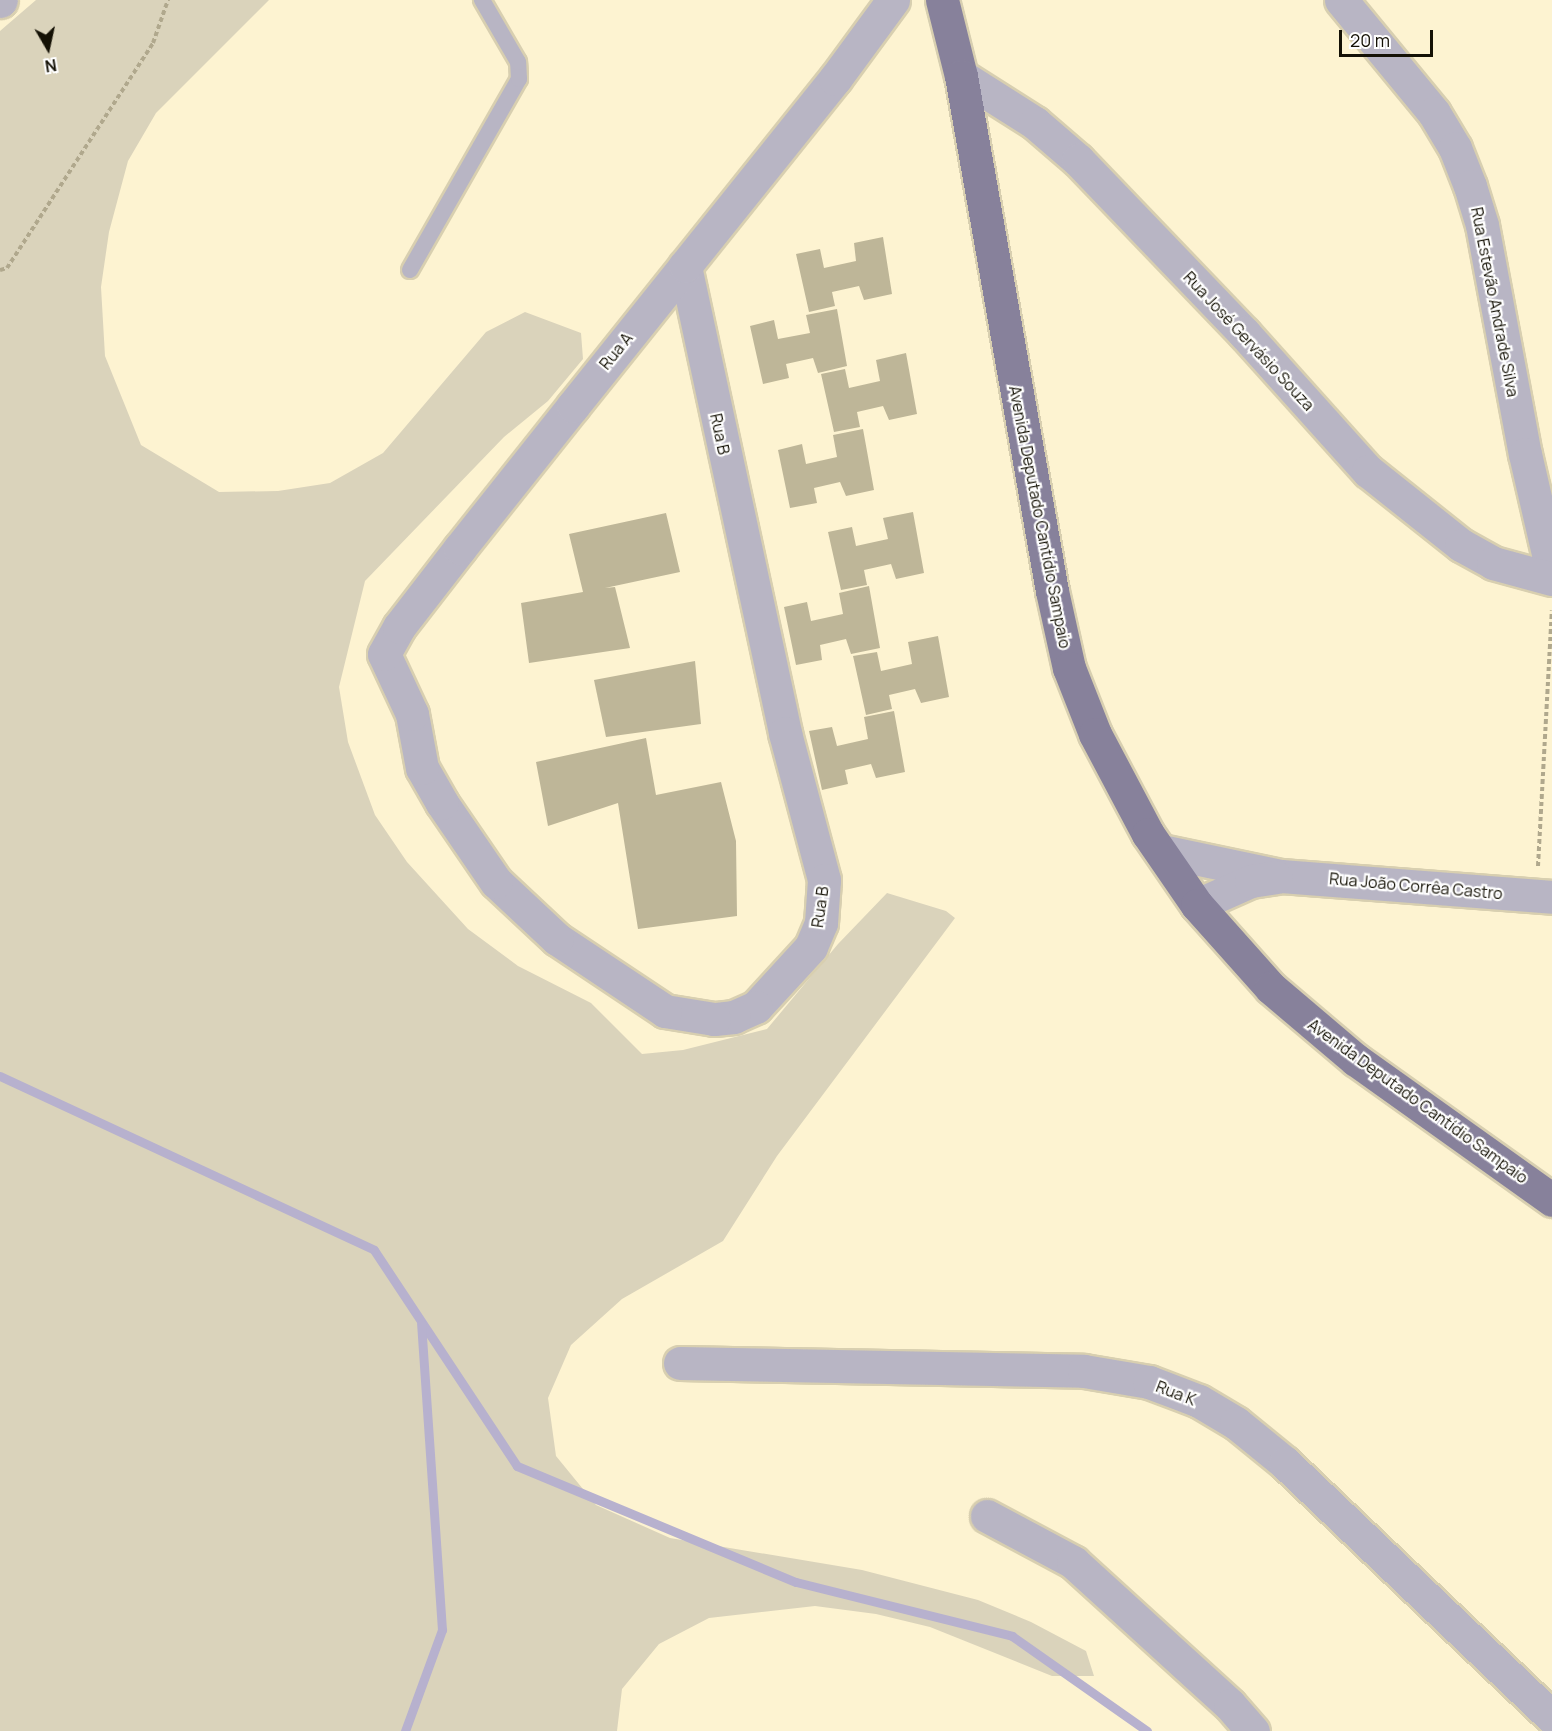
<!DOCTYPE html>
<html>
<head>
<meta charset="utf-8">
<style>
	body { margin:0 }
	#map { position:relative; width:1552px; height:1731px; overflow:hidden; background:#fdf3d1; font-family:Manrope,sans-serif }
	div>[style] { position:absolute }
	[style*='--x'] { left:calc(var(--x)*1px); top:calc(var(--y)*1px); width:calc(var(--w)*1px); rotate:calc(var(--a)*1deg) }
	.green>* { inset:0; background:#dad3bb }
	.stream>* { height:9px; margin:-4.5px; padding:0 4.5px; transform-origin:4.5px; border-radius:4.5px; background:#b7b1ce }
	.building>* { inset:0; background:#beb698 }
	.path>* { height:4px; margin-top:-2px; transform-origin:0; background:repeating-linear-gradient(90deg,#b0a88d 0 4.5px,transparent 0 7.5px) }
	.roads { filter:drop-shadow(2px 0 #d8cfb0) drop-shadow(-2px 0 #d8cfb0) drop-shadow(0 2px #d8cfb0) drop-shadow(0 -2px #d8cfb0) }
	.service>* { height:16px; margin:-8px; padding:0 8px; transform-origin:8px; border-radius:8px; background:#b8b5c4 }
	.minor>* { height:33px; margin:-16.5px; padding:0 16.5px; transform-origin:16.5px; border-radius:16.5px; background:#b8b5c4 }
	.primary>* { height:33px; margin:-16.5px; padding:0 16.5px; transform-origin:16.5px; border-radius:16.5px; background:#87819b }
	span { translate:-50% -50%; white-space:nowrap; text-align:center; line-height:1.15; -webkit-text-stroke:4.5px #fff; paint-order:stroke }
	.street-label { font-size:16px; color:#141105 }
	.north { position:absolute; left:18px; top:18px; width:60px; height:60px; -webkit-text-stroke:4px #fff; paint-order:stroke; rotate:171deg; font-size:16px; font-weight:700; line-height:24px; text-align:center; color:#141105 }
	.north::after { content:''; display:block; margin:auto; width:21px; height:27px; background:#141105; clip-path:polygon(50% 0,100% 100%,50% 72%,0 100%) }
	.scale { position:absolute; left:1339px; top:30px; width:94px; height:27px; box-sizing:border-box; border:3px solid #141105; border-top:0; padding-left:8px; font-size:18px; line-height:21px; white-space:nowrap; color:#141105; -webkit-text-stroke:4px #fff; paint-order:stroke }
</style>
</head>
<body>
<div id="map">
	<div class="green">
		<i style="clip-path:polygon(36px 0,269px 0,156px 113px,128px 161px,109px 232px,101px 287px,105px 356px,141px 445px,219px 492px,278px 491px,330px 483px,383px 453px,486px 332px,525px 312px,581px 333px,583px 359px,548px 401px,504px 437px,365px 581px,339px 687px,348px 742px,375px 815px,407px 862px,468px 929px,518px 966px,591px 1003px,642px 1054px,683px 1050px,767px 1029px,838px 944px,887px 893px,946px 911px,955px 918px,777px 1156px,723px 1241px,622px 1299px,571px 1345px,548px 1398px,556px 1456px,596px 1505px,670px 1538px,862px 1570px,978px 1600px,1031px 1622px,1086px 1651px,1094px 1676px,1052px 1676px,930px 1627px,876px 1614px,815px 1606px,709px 1618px,659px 1644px,622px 1689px,617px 1731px,0 1731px,0 31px)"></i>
	</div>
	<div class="stream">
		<i style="--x:0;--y:1076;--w:412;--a:24.9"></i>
		<i style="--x:374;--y:1250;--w:259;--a:56.5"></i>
		<i style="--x:517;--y:1466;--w:302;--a:22.6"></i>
		<i style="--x:796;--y:1582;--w:223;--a:14"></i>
		<i style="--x:1012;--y:1636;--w:165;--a:35.1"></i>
		<i style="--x:405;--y:1731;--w:108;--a:-69.9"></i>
		<i style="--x:442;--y:1630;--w:307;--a:-93.9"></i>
	</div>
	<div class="building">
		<i style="clip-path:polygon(883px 237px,892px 294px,864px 300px,859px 286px,832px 292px,835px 306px,809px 312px,796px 254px,820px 249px,824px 268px,856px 261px,854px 243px)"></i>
		<i style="clip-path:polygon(837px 309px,847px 366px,818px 373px,813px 358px,786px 364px,789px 378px,763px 384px,750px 326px,774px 320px,778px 339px,810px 333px,806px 315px)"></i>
		<i style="clip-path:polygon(906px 353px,917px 414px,889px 420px,883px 406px,857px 412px,860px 427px,834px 432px,821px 374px,845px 369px,849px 388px,880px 381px,876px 360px)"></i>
		<i style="clip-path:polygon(863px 429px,874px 490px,846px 496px,840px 482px,814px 488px,817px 503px,790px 508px,778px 450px,802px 444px,806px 464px,837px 457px,833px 435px)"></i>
		<i style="clip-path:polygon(913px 512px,924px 573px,896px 579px,891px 564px,864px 570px,867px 585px,841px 590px,828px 532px,852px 527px,856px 546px,888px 539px,883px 518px)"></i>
		<i style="clip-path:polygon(666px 513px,680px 572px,605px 588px,615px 587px,630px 648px,529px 663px,521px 603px,583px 592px,569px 534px)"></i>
		<i style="clip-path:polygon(869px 586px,880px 648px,851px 654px,846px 639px,820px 645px,822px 660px,796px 665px,784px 607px,807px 602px,811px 621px,843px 614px,839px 593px)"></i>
		<i style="clip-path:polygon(938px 636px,949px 697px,921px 703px,915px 689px,889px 695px,892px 709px,866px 715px,853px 656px,877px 652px,881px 671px,912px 664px,908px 642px)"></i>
		<i style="clip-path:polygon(695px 661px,701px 724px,606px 737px,594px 680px)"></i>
		<i style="clip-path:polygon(894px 711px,905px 772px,876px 778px,871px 764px,845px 770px,848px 784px,822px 790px,809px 731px,832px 727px,837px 746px,868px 739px,864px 717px)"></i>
		<i style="clip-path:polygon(646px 738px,656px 795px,721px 782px,736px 841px,737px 916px,638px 929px,618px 803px,548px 826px,536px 762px)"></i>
	</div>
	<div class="path">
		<i style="--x:0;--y:270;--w:7;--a:-16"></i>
		<i style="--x:7;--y:268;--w:268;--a:-57"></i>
		<i style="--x:153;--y:43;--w:46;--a:-70.8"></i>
		<i style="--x:1538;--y:866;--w:256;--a:-86.9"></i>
	</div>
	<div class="roads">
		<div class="service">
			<i style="--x:410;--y:270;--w:220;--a:-60.3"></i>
			<i style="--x:519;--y:79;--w:17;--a:-93"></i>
			<i style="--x:518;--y:62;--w:72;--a:-120.1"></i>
		</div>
		<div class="minor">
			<i style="--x:1341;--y:0;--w:146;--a:50.5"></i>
			<i style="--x:1434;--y:113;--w:41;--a:59"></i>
			<i style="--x:1455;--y:148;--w:41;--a:68.5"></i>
			<i style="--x:1470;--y:186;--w:41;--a:72.9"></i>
			<i style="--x:1482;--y:225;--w:233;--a:79.4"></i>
			<i style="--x:1525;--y:454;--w:120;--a:77"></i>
			<i style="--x:0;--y:1;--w:1;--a:-45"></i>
			<i style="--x:961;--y:76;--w:88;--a:32.4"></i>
			<i style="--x:1035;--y:123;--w:57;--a:40.7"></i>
			<i style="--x:1078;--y:160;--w:240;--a:46.2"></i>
			<i style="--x:1244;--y:333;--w:186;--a:48.1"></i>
			<i style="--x:1368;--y:471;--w:119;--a:38.5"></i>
			<i style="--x:1461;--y:545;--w:37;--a:29"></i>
			<i style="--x:1493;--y:563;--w:61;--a:15.2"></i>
			<i style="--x:685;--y:266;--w:478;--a:77.9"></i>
			<i style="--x:785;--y:733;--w:152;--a:75.1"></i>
			<i style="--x:824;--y:880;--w:43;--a:94"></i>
			<i style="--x:821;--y:923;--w:26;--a:113"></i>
			<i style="--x:811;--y:947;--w:81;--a:132.5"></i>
			<i style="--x:756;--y:1007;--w:24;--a:156"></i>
			<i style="--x:734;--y:1017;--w:20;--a:174"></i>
			<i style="--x:714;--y:1019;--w:50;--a:-170.7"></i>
			<i style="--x:665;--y:1011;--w:130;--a:-146.3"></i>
			<i style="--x:557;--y:939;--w:83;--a:-136.9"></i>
			<i style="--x:496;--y:882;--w:96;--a:-124.4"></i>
			<i style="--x:442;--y:803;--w:40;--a:-119.7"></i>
			<i style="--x:422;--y:768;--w:55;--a:-100.5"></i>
			<i style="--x:412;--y:714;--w:66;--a:-115"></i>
			<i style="--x:384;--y:654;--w:31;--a:-61"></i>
			<i style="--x:399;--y:627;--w:100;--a:-52.3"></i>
			<i style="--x:460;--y:548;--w:181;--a:-51.5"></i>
			<i style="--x:573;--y:406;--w:179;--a:-51.3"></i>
			<i style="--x:685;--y:266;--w:240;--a:-51.3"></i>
			<i style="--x:835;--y:79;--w:98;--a:-53.7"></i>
			<i style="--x:1161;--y:851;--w:123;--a:11.8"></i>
			<i style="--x:1281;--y:876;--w:272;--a:4.4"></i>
			<i style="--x:1197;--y:905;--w:59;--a:-24"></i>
			<i style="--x:1251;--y:881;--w:25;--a:-9"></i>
			<i style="--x:680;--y:1363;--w:404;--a:1.1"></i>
			<i style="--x:1084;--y:1371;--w:66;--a:9.6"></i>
			<i style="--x:1149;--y:1382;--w:53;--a:20.8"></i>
			<i style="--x:1199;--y:1401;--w:43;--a:30.7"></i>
			<i style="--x:1236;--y:1423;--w:63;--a:39.2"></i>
			<i style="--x:1285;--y:1463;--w:369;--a:43.6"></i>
			<i style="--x:987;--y:1516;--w:98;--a:28.1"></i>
			<i style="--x:1073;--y:1562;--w:212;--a:42.3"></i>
			<i style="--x:1230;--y:1705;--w:35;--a:49"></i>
		</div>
		<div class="primary">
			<i style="--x:942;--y:0;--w:78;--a:76"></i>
			<i style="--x:961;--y:76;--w:523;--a:79.98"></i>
			<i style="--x:1052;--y:591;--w:79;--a:77.6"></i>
			<i style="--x:1069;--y:668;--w:71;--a:68.5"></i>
			<i style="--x:1095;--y:734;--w:113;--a:62.1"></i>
			<i style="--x:1148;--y:834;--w:86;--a:55.4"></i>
			<i style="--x:1197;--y:905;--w:111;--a:48.3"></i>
			<i style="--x:1271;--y:988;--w:111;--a:40.3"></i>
			<i style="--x:1356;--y:1060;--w:241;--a:35.5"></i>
		</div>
	</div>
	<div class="street-label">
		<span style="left:1495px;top:302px;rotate:79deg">Rua Estevão Andrade Silva</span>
		<span style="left:1249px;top:341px;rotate:47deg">Rua José Gervásio Souza</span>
		<span style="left:616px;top:351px;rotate:-51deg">Rua A</span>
		<span style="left:720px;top:434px;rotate:78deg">Rua B</span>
		<span style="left:1040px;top:517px;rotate:79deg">Avenida Deputado Cantídio Sampaio</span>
		<span style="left:1416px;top:886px;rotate:5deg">Rua João Corrêa Castro</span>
		<span style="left:820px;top:907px;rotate:-82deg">Rua B</span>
		<span style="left:1418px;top:1101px;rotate:36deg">Avenida Deputado Cantídio Sampaio</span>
		<span style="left:1176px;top:1393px;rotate:21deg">Rua K</span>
	</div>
	<div class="north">N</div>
	<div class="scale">20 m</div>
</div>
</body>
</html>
